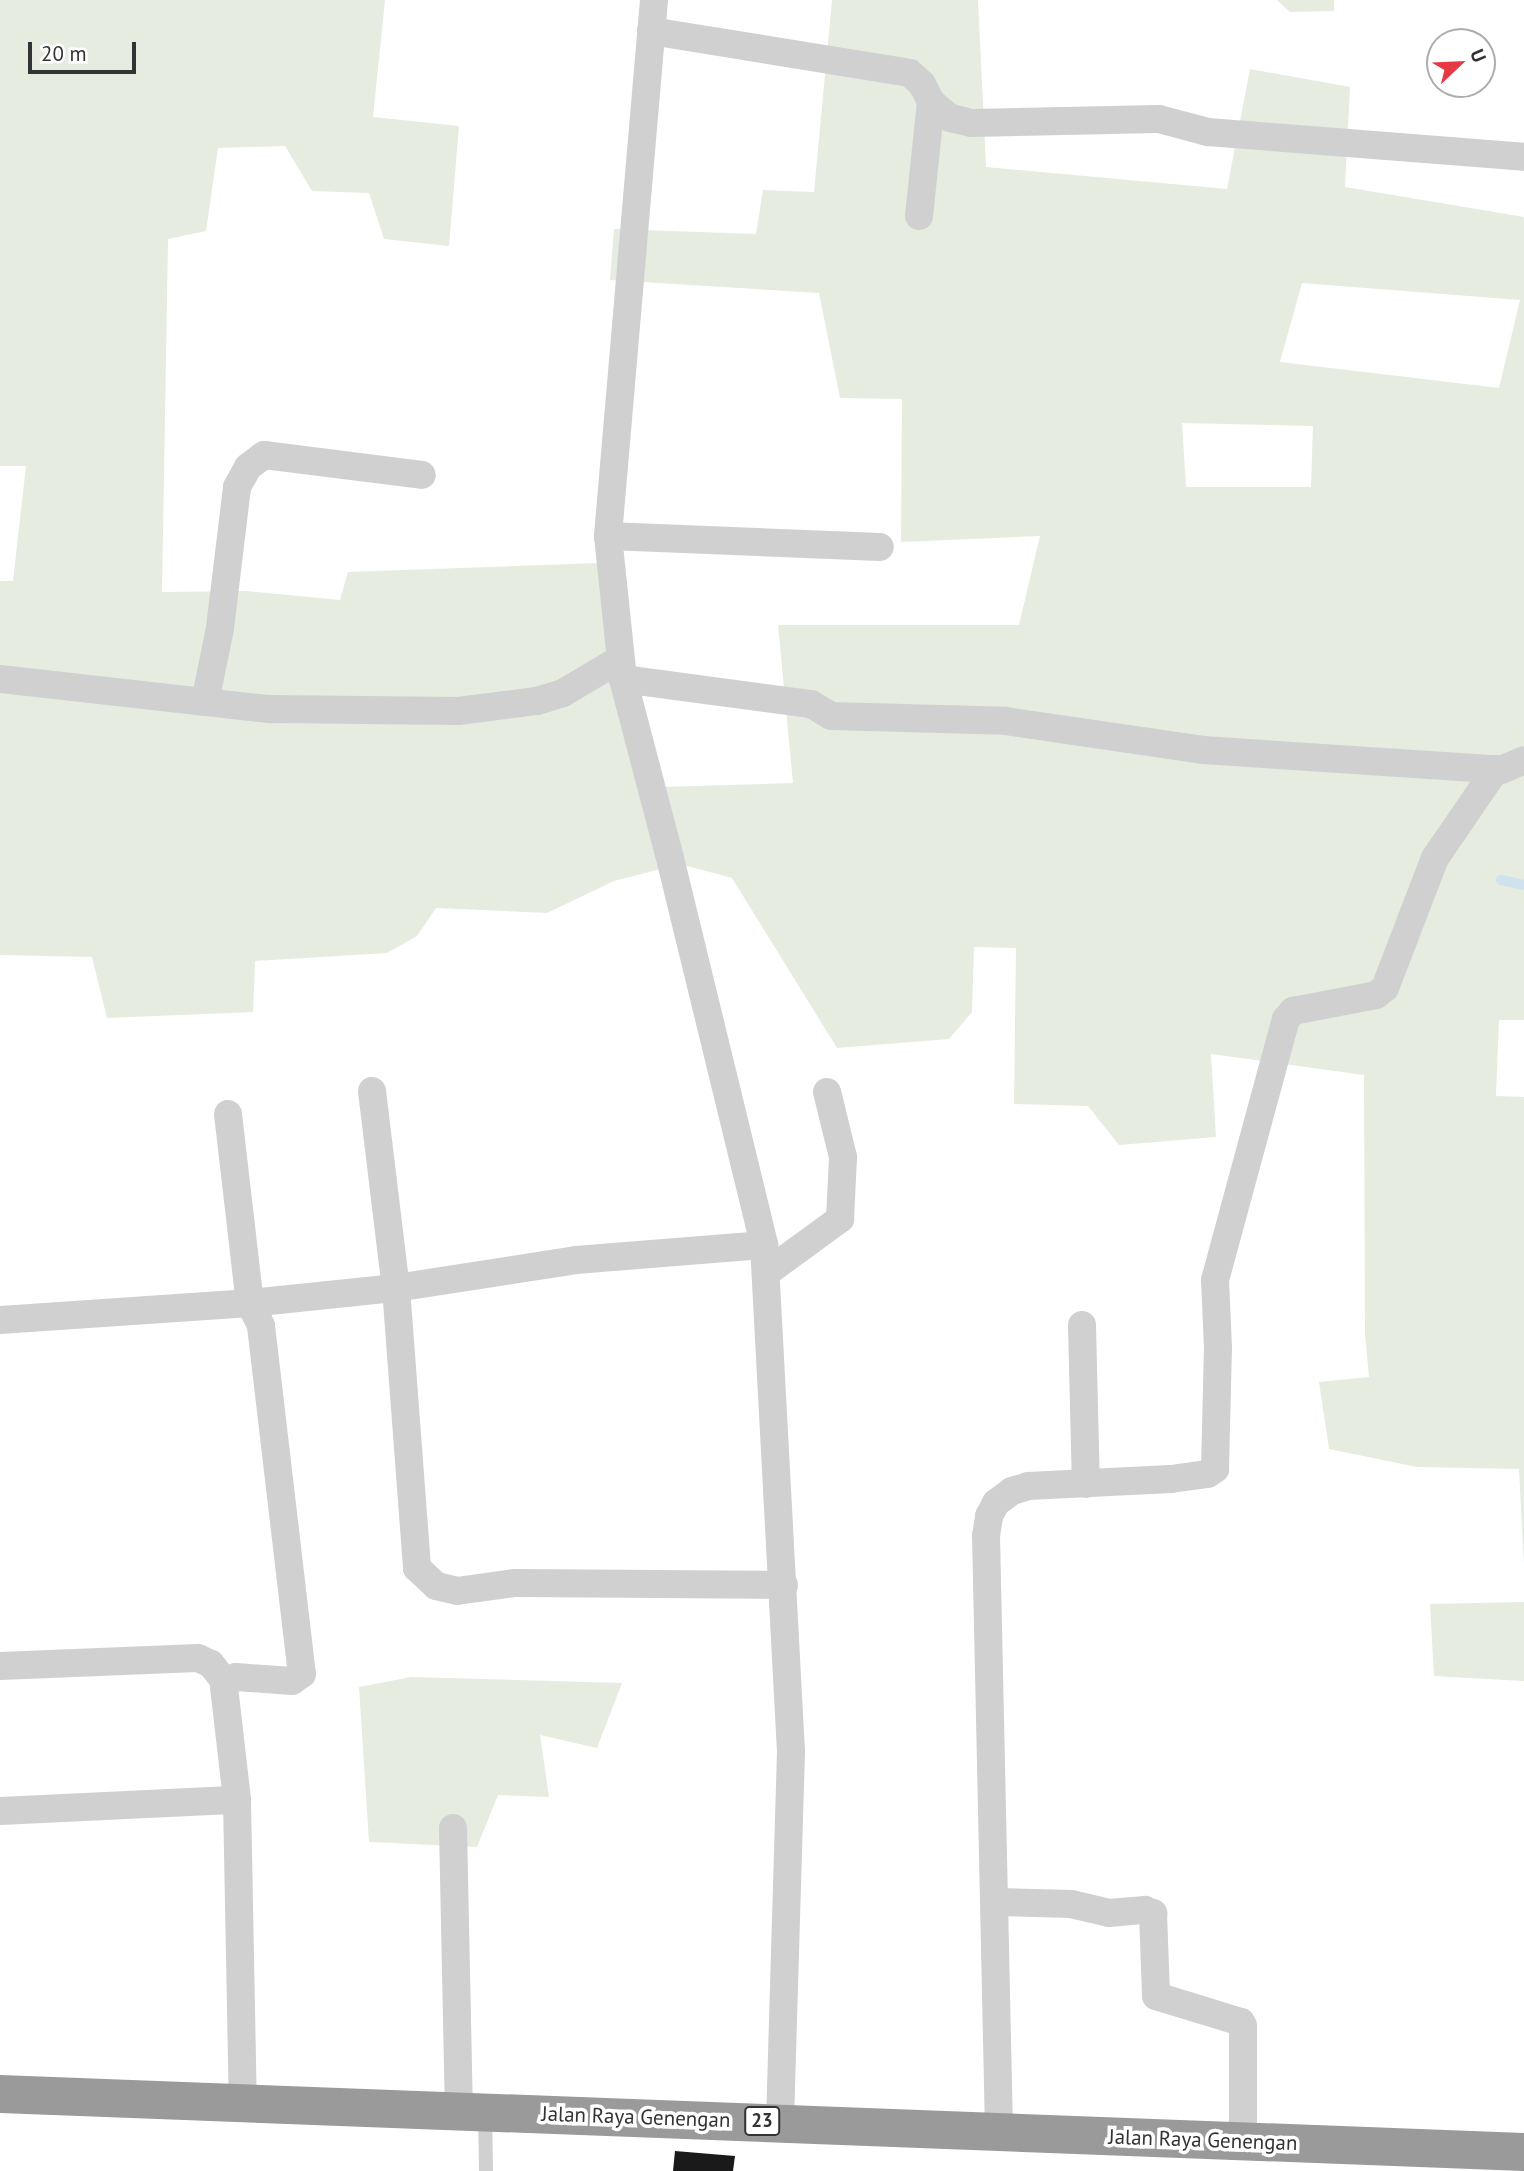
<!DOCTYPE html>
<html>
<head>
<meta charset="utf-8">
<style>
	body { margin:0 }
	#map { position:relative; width:1524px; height:2171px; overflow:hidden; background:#fff; font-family:"PT Sans",sans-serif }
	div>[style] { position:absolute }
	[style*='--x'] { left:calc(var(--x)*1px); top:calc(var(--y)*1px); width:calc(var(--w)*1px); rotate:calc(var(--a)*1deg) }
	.green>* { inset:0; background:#e6ecdf }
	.stream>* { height:10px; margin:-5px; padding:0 5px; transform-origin:5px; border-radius:5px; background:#cfe2ee }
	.building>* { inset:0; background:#1a1a1a }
	.lane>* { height:14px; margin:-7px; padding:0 7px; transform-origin:7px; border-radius:7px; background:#d0d0d0 }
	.street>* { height:28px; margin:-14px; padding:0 14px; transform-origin:14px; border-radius:14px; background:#d0d0d0 }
	.highway>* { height:38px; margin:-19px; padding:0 19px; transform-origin:19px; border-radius:19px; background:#9a9a9a }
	span { translate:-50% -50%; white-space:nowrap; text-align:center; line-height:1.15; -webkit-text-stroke:7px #fff; paint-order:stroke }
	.shield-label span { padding:2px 5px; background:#fff; border:2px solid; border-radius:5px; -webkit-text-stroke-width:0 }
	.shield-label { font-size:19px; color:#333; font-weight:700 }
	.street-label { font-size:21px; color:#333 }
	.north { position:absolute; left:1426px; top:28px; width:70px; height:70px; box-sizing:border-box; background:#fff; border:2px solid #adadad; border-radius:50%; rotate:67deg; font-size:19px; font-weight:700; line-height:28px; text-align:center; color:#333 }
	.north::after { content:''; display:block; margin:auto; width:24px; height:32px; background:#e63946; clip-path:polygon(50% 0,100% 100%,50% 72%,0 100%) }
	.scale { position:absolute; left:28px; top:42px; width:108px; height:32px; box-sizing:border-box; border:4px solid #333; border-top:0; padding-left:9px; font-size:21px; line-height:24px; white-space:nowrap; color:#333; -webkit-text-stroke:5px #fff; paint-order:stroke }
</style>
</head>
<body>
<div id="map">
	<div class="green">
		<i style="clip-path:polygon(evenodd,0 0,385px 0,373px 117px,459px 126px,449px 246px,384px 239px,369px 193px,312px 191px,285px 146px,218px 148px,206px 231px,168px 239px,162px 592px,246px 591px,340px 600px,348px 572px,599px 563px,661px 787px,793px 783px,778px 625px,1019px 625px,1040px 536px,901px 542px,902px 399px,840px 398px,819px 293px,610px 280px,614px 229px,756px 234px,763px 190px,814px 192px,832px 0,978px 0,986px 167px,1227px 189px,1250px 69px,1350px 87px,1345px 187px,1524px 217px,1524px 1020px,1499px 1020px,1496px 1096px,1524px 1097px,1524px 1565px,1519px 1469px,1417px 1467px,1329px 1449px,1319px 1382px,1369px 1377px,1365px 1334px,1364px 1075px,1211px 1054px,1216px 1137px,1119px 1145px,1088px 1106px,1014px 1104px,1016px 948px,974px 947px,972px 1012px,949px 1039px,837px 1048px,732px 878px,680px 864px,614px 881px,547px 913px,436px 908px,417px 936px,387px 953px,255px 961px,253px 1012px,107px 1018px,92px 957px,0 955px,0 581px,13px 581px,26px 466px,0 466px,0 0,1302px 283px,1520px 300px,1499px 388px,1280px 362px,1302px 283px,0 0,1182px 423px,1313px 426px,1311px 487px,1186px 487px,1182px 423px)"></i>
		<i style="clip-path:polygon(1277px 0,1334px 0,1334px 11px,1290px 12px)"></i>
		<i style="clip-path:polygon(1524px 1602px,1524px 1681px,1434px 1676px,1430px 1604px)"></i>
		<i style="clip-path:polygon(411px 1677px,622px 1683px,597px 1748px,540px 1735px,549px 1797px,498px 1795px,477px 1847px,369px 1842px,359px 1687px)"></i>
	</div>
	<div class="stream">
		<i style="--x:1501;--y:880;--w:24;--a:12"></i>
	</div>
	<div class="building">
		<i style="clip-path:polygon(675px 2151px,735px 2156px,733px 2171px,673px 2171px)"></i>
	</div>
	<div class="lane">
		<i style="--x:485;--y:2113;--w:58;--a:89"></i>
	</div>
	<div class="street">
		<i style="--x:654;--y:0;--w:538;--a:94.91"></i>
		<i style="--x:608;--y:536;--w:144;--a:84"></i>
		<i style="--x:623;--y:679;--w:177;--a:75.3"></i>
		<i style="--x:668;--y:850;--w:406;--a:76.3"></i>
		<i style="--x:764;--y:1245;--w:507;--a:86.95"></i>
		<i style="--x:791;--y:1751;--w:371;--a:91.7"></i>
		<i style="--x:651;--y:31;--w:262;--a:9.2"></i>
		<i style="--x:910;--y:73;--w:16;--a:43"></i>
		<i style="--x:922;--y:84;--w:20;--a:63"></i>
		<i style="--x:931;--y:102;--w:25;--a:40"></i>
		<i style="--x:950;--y:118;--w:22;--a:13"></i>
		<i style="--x:971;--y:123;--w:188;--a:-1.2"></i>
		<i style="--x:1159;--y:119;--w:51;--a:14.9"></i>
		<i style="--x:1208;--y:132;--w:317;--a:4.5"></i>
		<i style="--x:919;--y:216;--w:115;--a:-84"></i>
		<i style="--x:608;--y:536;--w:272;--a:2.3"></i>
		<i style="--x:0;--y:679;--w:271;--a:6.4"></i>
		<i style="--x:269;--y:709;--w:189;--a:0.6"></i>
		<i style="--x:458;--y:711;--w:80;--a:-7.2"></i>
		<i style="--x:537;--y:701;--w:27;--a:-17"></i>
		<i style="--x:563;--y:693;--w:66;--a:-30.8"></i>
		<i style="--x:623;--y:679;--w:190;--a:7.6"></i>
		<i style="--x:811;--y:704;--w:23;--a:31"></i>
		<i style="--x:831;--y:716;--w:174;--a:1.6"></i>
		<i style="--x:1005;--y:721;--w:200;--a:8.3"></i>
		<i style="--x:1203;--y:750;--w:299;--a:3.8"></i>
		<i style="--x:1501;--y:770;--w:25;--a:-23"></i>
		<i style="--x:205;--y:702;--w:76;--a:-78.5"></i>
		<i style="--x:220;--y:628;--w:142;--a:-83.1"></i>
		<i style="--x:237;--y:487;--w:23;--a:-61"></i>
		<i style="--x:248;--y:467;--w:20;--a:-37"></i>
		<i style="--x:264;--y:455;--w:159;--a:7.2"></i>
		<i style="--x:372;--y:1091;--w:198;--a:83.1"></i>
		<i style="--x:396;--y:1288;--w:281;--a:85.7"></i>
		<i style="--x:417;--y:1568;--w:26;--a:43"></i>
		<i style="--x:436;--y:1586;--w:22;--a:13"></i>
		<i style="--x:457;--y:1591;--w:59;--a:-7.9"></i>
		<i style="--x:515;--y:1583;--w:269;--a:0.4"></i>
		<i style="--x:228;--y:1114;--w:190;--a:83.4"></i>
		<i style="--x:250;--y:1303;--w:25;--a:64"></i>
		<i style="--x:261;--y:1326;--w:350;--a:83.3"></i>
		<i style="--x:302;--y:1674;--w:12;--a:145"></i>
		<i style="--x:292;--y:1681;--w:56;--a:-175.9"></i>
		<i style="--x:236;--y:1677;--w:12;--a:149"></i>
		<i style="--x:226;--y:1683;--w:4;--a:117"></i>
		<i style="--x:224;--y:1687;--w:114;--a:83.4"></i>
		<i style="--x:237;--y:1800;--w:303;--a:88.9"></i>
		<i style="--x:766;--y:1273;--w:92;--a:-36.1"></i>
		<i style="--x:840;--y:1219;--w:62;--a:-87.2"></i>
		<i style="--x:843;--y:1157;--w:67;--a:-103.8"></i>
		<i style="--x:0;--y:1320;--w:251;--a:-3.9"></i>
		<i style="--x:250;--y:1303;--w:147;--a:-5.9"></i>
		<i style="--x:396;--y:1288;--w:182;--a:-8.8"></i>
		<i style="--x:576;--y:1260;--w:189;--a:-4.6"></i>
		<i style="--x:1082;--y:1325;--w:159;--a:88.6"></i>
		<i style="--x:0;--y:1666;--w:198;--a:-2.3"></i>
		<i style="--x:198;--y:1658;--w:14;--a:25"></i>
		<i style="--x:211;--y:1664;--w:24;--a:52"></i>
		<i style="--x:0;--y:1811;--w:237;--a:-2.7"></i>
		<i style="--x:453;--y:1828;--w:283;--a:88.8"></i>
		<i style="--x:996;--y:1902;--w:75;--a:1.5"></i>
		<i style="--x:1071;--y:1904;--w:39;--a:13"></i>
		<i style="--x:1109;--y:1913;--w:36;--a:-5"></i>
		<i style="--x:1145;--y:1910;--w:9;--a:21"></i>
		<i style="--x:1153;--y:1913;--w:83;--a:87.9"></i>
		<i style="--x:1156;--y:1996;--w:89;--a:17"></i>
		<i style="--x:1241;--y:2022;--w:4;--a:63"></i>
		<i style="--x:1243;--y:2026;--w:116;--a:90"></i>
		<i style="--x:999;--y:2131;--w:595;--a:-91.25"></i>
		<i style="--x:986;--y:1536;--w:20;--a:-81"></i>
		<i style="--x:989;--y:1516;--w:15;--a:-62"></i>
		<i style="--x:996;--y:1503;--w:20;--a:-37"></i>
		<i style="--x:1012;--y:1491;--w:17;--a:-17"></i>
		<i style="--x:1028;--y:1486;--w:143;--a:-2.8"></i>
		<i style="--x:1171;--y:1479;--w:37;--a:-8"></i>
		<i style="--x:1208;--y:1474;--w:9;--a:-36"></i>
		<i style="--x:1215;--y:1469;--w:121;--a:-88.6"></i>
		<i style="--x:1218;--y:1348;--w:68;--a:-92.5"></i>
		<i style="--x:1215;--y:1280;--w:270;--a:-74.8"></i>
		<i style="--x:1286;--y:1019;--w:11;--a:-49"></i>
		<i style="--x:1293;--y:1011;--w:85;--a:-10.9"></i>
		<i style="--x:1376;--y:995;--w:11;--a:-38"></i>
		<i style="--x:1385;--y:988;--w:139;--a:-69"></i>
		<i style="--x:1435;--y:858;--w:108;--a:-55.6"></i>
	</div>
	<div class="highway">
		<i style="--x:0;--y:2094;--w:1525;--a:2.18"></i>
	</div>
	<div class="shield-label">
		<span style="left:762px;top:2121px">23</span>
	</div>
	<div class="street-label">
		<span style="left:636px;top:2117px;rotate:2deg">Jalan Raya Genengan</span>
		<span style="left:1203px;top:2140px;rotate:2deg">Jalan Raya Genengan</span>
	</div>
	<div class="north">U</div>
	<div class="scale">20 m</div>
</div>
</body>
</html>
